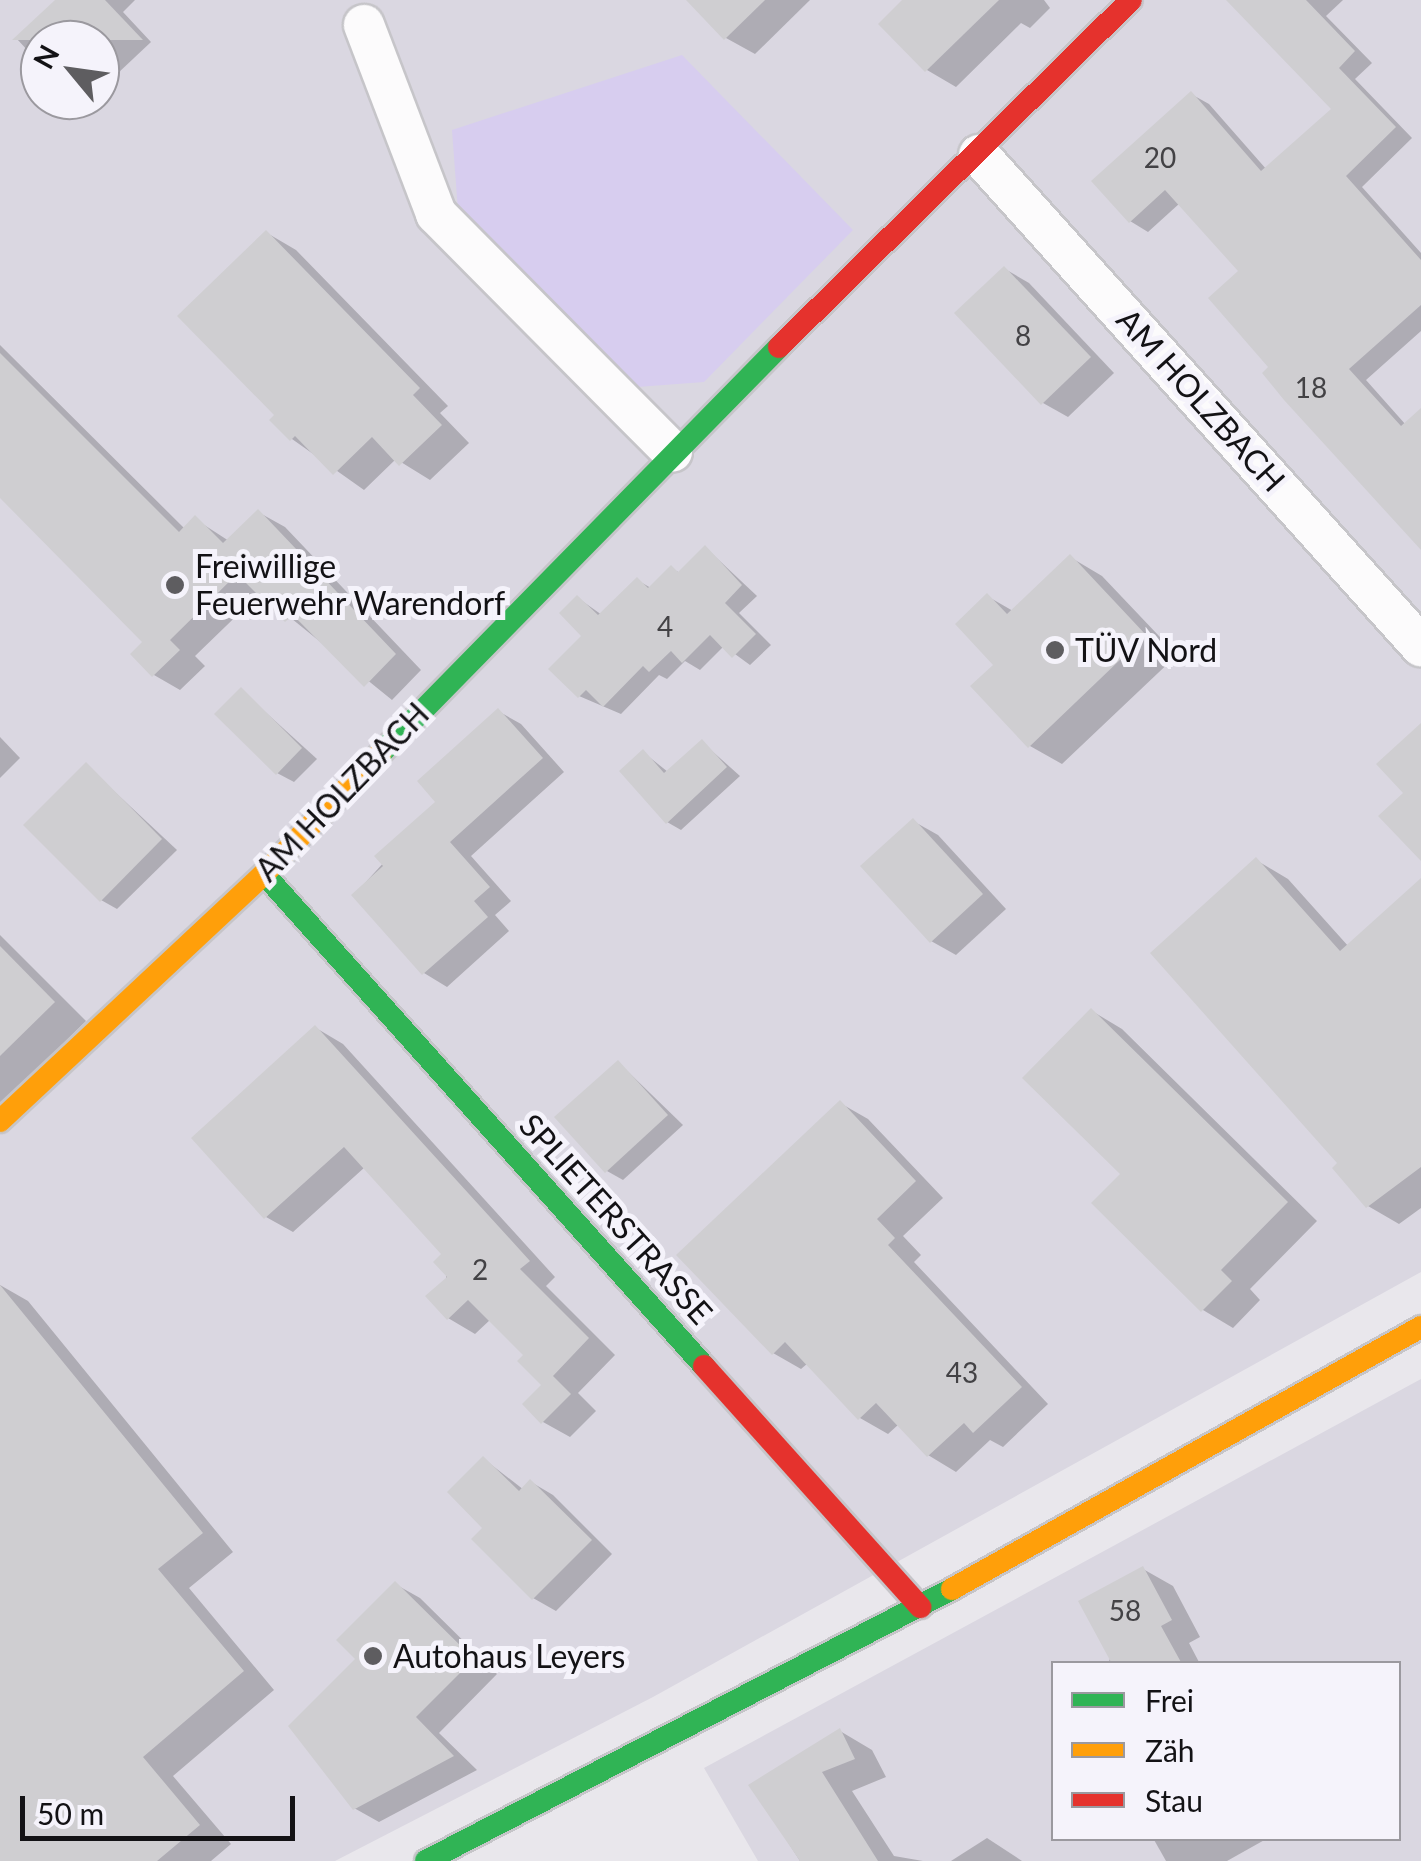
<!DOCTYPE html>
<html>
<head>
<meta charset="utf-8">
<style>
	body { margin:0 }
	#map { position:relative; width:1421px; height:1861px; overflow:hidden; background:#e9e7ec; font-family:Lato,sans-serif }
	div>[style] { position:absolute }
	[style*='--x'] { left:calc(var(--x)*1px); top:calc(var(--y)*1px); width:calc(var(--w)*1px); rotate:calc(var(--a)*1deg) }
	.built>* { inset:0; background:#dad7e1 }
	.green>* { inset:0; background:#d7cdef }
	.shadow>* { inset:0; background:#0003 }
	.building>* { inset:0; background:#cfced1 }
	.roads { filter:drop-shadow(2px 0 #c6c5c9) drop-shadow(-2px 0 #c6c5c9) drop-shadow(0 2px #c6c5c9) drop-shadow(0 -2px #c6c5c9) }
	.street>* { height:40px; margin:-20px; padding:0 20px; transform-origin:20px; border-radius:20px; background:#fcfbfc }
	.fast>* { height:22px; margin:-11px; padding:0 11px; transform-origin:11px; border-radius:11px; background:#30b455 }
	.slow>* { height:22px; margin:-11px; padding:0 11px; transform-origin:11px; border-radius:11px; background:#ff9f0a }
	.jam>* { height:22px; margin:-11px; padding:0 11px; transform-origin:11px; border-radius:11px; background:#e5322d }
	.dots>* { width:28px; height:28px; translate:-50% -50%; box-sizing:border-box; border:5px solid #f5f3fb; border-radius:50% }
	span { translate:-50% -50%; white-space:nowrap; text-align:center; line-height:1.15; -webkit-text-stroke:10px #f5f3fb; paint-order:stroke }
	.number-label { font-size:28px; color:#434245 }
	.number-label span { -webkit-text-stroke-width:0 }
	.street-label { font-size:32px; color:#131215 }
	.poi-label { font-size:32px; color:#131215 }
	.left { translate:0 -50%; text-align:left }
	.legend { position:absolute; left:1051px; top:1661px; width:350px; height:180px; box-sizing:border-box; background:#f5f3fb; border:2px solid #9b999f; margin:0; padding:12px 18px; list-style:none; font-size:30px; color:#131215 }
	.legend li { display:flex; align-items:center; gap:20px; height:50px }
	.legend b { width:50px; border:2px solid #9b999f }
	.north { position:absolute; left:20px; top:20px; width:100px; height:100px; box-sizing:border-box; background:#f5f3fb; border:2px solid #9b999f; border-radius:50%; rotate:299deg; font-size:28px; font-weight:700; line-height:40px; text-align:center; color:#131215 }
	.north::after { content:''; display:block; margin:auto; width:35px; height:45px; background:#5e5d60; clip-path:polygon(50% 0,100% 100%,50% 72%,0 100%) }
	.scale { position:absolute; left:20px; top:1796px; width:275px; height:45px; box-sizing:border-box; border:5px solid #131215; border-top:0; padding-left:12px; font-size:30px; line-height:35px; white-space:nowrap; color:#131215; -webkit-text-stroke:8px #f5f3fb; paint-order:stroke }
</style>
</head>
<body>
<div id="map">
	<div class="built">
		<i style="clip-path:polygon(evenodd,0 0,1421px 0,1421px 1272px,653px 1697px,335px 1861px,0 1861px,0 0,40px 40px,100px 40px,100px 100px,40px 100px,40px 40px)"></i>
		<i style="clip-path:polygon(evenodd,1421px 1379px,1421px 1861px,758px 1861px,704px 1768px,1421px 1379px,1054px 1664px,1398px 1664px,1398px 1838px,1054px 1838px,1054px 1664px)"></i>
	</div>
	<div class="green">
		<i style="clip-path:polygon(682px 55px,853px 230px,704px 382px,637px 387px,458px 211px,452px 130px)"></i>
	</div>
	<div class="shadow">
		<i style="clip-path:polygon(58px 0,135px 0,123px 12px,151px 42px,100px 90px,100px 40px,40px 40px,40px 64px,17px 39px)"></i>
		<i style="clip-path:polygon(689px 0,810px 0,755px 54px,726px 38px)"></i>
		<i style="clip-path:polygon(905px 0,1044px 0,1050px 8px,1030px 28px,1021px 23px,956px 87px,927px 70px)"></i>
		<i style="clip-path:polygon(1229px 0,1343px 0,1326px 16px,1372px 63px,1355px 79px,1412px 138px,1362px 187px,1421px 253px,1421px 331px,1366px 380px,1406px 425px,1421px 426px,1421px 547px,1272px 367px,1242px 272px,1180px 203px,1148px 232px,1130px 221px,1191px 94px,1209px 104px,1267px 170px,1334px 109px)"></i>
		<i style="clip-path:polygon(267px 233px,296px 250px,448px 406px,440px 413px,469px 443px,430px 480px,396px 459px,364px 490px,292px 439px,278px 415px)"></i>
		<i style="clip-path:polygon(1005px 269px,1029px 283px,1114px 373px,1068px 417px,1043px 403px)"></i>
		<i style="clip-path:polygon(0 345px,185px 529px,195px 519px,229px 541px,258px 512px,285px 527px,421px 670px,392px 700px,260px 593px,195px 656px,205px 666px,180px 690px,154px 675px,146px 642px,0 495px)"></i>
		<i style="clip-path:polygon(706px 548px,757px 596px,739px 613px,771px 645px,750px 665px,724px 646px,700px 670px,685px 661px,667px 679px,659px 675px,621px 714px,579px 696px,584px 636px,578px 598px,602px 615px,637px 580px,651px 588px,671px 568px,680px 573px)"></i>
		<i style="clip-path:polygon(1070px 557px,1102px 576px,1177px 655px,1062px 764px,1030px 746px,997px 665px,987px 596px,1013px 611px)"></i>
		<i style="clip-path:polygon(241px 690px,317px 759px,294px 782px,277px 773px)"></i>
		<i style="clip-path:polygon(498px 711px,521px 724px,564px 772px,471px 856px,511px 901px,495px 915px,509px 931px,447px 987px,424px 973px,354px 895px,439px 802px)"></i>
		<i style="clip-path:polygon(0 737px,20px 758px,0 778px)"></i>
		<i style="clip-path:polygon(702px 742px,740px 776px,681px 830px,667px 822px,643px 752px,668px 772px)"></i>
		<i style="clip-path:polygon(86px 765px,177px 850px,117px 909px,101px 900px)"></i>
		<i style="clip-path:polygon(913px 821px,938px 835px,1006px 909px,956px 955px,931px 941px)"></i>
		<i style="clip-path:polygon(1256px 860px,1288px 879px,1349px 947px,1421px 882px,1421px 1208px,1399px 1224px,1368px 1206px,1341px 1163px)"></i>
		<i style="clip-path:polygon(0 935px,86px 1021px,0 1106px)"></i>
		<i style="clip-path:polygon(1092px 1011px,1122px 1029px,1317px 1221px,1250px 1289px,1260px 1300px,1233px 1328px,1203px 1310px,1124px 1174px)"></i>
		<i style="clip-path:polygon(316px 1028px,343px 1044px,555px 1277px,546px 1286px,615px 1355px,578px 1393px,596px 1411px,570px 1437px,543px 1422px,544px 1385px,527px 1355px,491px 1319px,475px 1334px,448px 1318px,445px 1255px,365px 1167px,293px 1232px,266px 1217px)"></i>
		<i style="clip-path:polygon(619px 1063px,683px 1125px,623px 1180px,607px 1171px)"></i>
		<i style="clip-path:polygon(840px 1103px,868px 1119px,943px 1198px,903px 1236px,921px 1255px,914px 1262px,1048px 1404px,1003px 1447px,990px 1440px,956px 1472px,928px 1455px,899px 1424px,888px 1434px,860px 1418px,808px 1363px,801px 1369px,773px 1353px)"></i>
		<i style="clip-path:polygon(0 1285px,28px 1301px,233px 1552px,189px 1588px,274px 1690px,173px 1776px,231px 1844px,211px 1861px,0 1861px)"></i>
		<i style="clip-path:polygon(484px 1459px,524px 1490px,531px 1482px,553px 1495px,612px 1554px,556px 1611px,533px 1598px,486px 1528px)"></i>
		<i style="clip-path:polygon(1143px 1569px,1173px 1586px,1200px 1637px,1189px 1643px,1200px 1664px,1108px 1664px)"></i>
		<i style="clip-path:polygon(395px 1584px,420px 1598px,497px 1674px,439px 1733px,477px 1770px,379px 1822px,354px 1808px,359px 1659px)"></i>
		<i style="clip-path:polygon(840px 1731px,872px 1750px,886px 1777px,852px 1791px,894px 1856px,923px 1861px,800px 1861px,752px 1786px)"></i>
		<i style="clip-path:polygon(987px 1838px,1022px 1861px,951px 1861px)"></i>
		<i style="clip-path:polygon(1153px 1838px,1268px 1838px,1227px 1861px,1166px 1861px)"></i>
	</div>
	<div class="building">
		<i style="clip-path:polygon(55px 0,105px 0,143px 40px,12px 40px)"></i>
		<i style="clip-path:polygon(686px 0,765px 0,724px 40px)"></i>
		<i style="clip-path:polygon(902px 0,999px 0,925px 72px,878px 24px)"></i>
		<i style="clip-path:polygon(1226px 0,1306px 0,1355px 51px,1339px 68px,1396px 127px,1346px 176px,1421px 260px,1421px 305px,1349px 369px,1401px 426px,1421px 408px,1421px 550px,1284px 400px,1262px 373px,1268px 367px,1208px 298px,1238px 271px,1165px 190px,1129px 223px,1091px 181px,1191px 91px,1261px 171px,1331px 109px)"></i>
		<i style="clip-path:polygon(266px 230px,420px 388px,413px 395px,442px 425px,399px 466px,372px 437px,333px 475px,295px 436px,290px 441px,269px 420px,274px 415px,177px 316px)"></i>
		<i style="clip-path:polygon(1004px 266px,1091px 357px,1041px 405px,954px 313px)"></i>
		<i style="clip-path:polygon(0 353px,179px 532px,195px 515px,223px 543px,258px 509px,396px 654px,364px 687px,293px 615px,285px 622px,237px 574px,170px 640px,180px 650px,152px 677px,130px 654px,142px 642px,0 498px)"></i>
		<i style="clip-path:polygon(705px 545px,742px 585px,725px 603px,756px 634px,732px 658px,710px 635px,682px 663px,671px 651px,649px 672px,643px 666px,603px 707px,586px 690px,578px 698px,548px 669px,581px 636px,559px 613px,577px 595px,598px 615px,637px 577px,648px 588px,671px 565px,678px 572px)"></i>
		<i style="clip-path:polygon(1070px 554px,1146px 635px,1028px 748px,970px 686px,993px 665px,955px 624px,987px 593px,1007px 614px)"></i>
		<i style="clip-path:polygon(241px 687px,302px 748px,276px 775px,214px 714px)"></i>
		<i style="clip-path:polygon(498px 708px,543px 758px,450px 842px,490px 887px,474px 901px,488px 917px,422px 975px,351px 895px,383px 866px,374px 856px,435px 802px,417px 781px)"></i>
		<i style="clip-path:polygon(1421px 723px,1421px 861px,1378px 816px,1403px 793px,1376px 764px)"></i>
		<i style="clip-path:polygon(702px 739px,727px 767px,666px 824px,619px 771px,643px 749px,664px 773px)"></i>
		<i style="clip-path:polygon(86px 762px,162px 839px,100px 902px,23px 825px)"></i>
		<i style="clip-path:polygon(913px 818px,983px 894px,930px 943px,860px 866px)"></i>
		<i style="clip-path:polygon(1256px 857px,1340px 951px,1421px 878px,1421px 1167px,1366px 1208px,1332px 1168px,1337px 1163px,1150px 953px)"></i>
		<i style="clip-path:polygon(0 946px,55px 1002px,0 1056px)"></i>
		<i style="clip-path:polygon(1091px 1008px,1288px 1202px,1221px 1270px,1232px 1281px,1201px 1312px,1091px 1203px,1120px 1174px,1022px 1078px)"></i>
		<i style="clip-path:polygon(315px 1025px,530px 1261px,520px 1269px,589px 1338px,553px 1376px,571px 1394px,541px 1424px,522px 1404px,541px 1385px,517px 1361px,523px 1355px,468px 1300px,447px 1320px,425px 1296px,447px 1277px,433px 1262px,441px 1254px,344px 1147px,264px 1219px,191px 1138px)"></i>
		<i style="clip-path:polygon(618px 1060px,668px 1115px,605px 1173px,554px 1117px)"></i>
		<i style="clip-path:polygon(840px 1100px,916px 1181px,877px 1219px,895px 1238px,888px 1245px,1022px 1387px,973px 1433px,964px 1423px,927px 1457px,876px 1403px,858px 1420px,785px 1342px,772px 1355px,676px 1255px)"></i>
		<i style="clip-path:polygon(0 1285px,203px 1533px,158px 1569px,244px 1671px,143px 1757px,200px 1825px,157px 1861px,0 1861px)"></i>
		<i style="clip-path:polygon(483px 1456px,519px 1491px,530px 1479px,592px 1540px,532px 1600px,471px 1539px,482px 1528px,447px 1492px)"></i>
		<i style="clip-path:polygon(1143px 1566px,1172px 1620px,1161px 1626px,1182px 1664px,1112px 1664px,1078px 1601px)"></i>
		<i style="clip-path:polygon(395px 1581px,474px 1659px,416px 1717px,454px 1756px,353px 1810px,288px 1726px,355px 1659px,336px 1640px)"></i>
		<i style="clip-path:polygon(840px 1728px,855px 1759px,822px 1772px,878px 1861px,800px 1861px,748px 1785px)"></i>
	</div>
	<div class="roads">
		<div class="street">
			<i style="--x:364;--y:25;--w:202;--a:69.1"></i>
			<i style="--x:436;--y:214;--w:335;--a:45.2"></i>
			<i style="--x:979;--y:155;--w:661;--a:48.01"></i>
		</div>
		<div class="fast">
			<i style="--x:380;--y:754;--w:570;--a:-45.57"></i>
			<i style="--x:264;--y:874;--w:660;--a:48.19"></i>
			<i style="--x:426;--y:1861;--w:592;--a:-27.34"></i>
		</div>
		<div class="slow">
			<i style="--x:0;--y:1121;--w:362;--a:-43.1"></i>
			<i style="--x:264;--y:874;--w:167;--a:-46"></i>
			<i style="--x:952;--y:1589;--w:537;--a:-29.19"></i>
		</div>
		<div class="jam">
			<i style="--x:779;--y:347;--w:494;--a:-44.6"></i>
			<i style="--x:704;--y:1366;--w:324;--a:48.1"></i>
		</div>
	</div>
	<div class="dots">
		<i style="left:175px;top:585px;background:#5e5d60"></i>
		<i style="left:1055px;top:650px;background:#5e5d60"></i>
		<i style="left:373px;top:1656px;background:#5e5d60"></i>
	</div>
	<div class="number-label">
		<span style="left:1160px;top:157px">20</span>
		<span style="left:1023px;top:335px">8</span>
		<span style="left:1311px;top:387px">18</span>
		<span style="left:665px;top:626px">4</span>
		<span style="left:480px;top:1269px">2</span>
		<span style="left:962px;top:1372px">43</span>
		<span style="left:1125px;top:1610px">58</span>
	</div>
	<div class="street-label">
		<span style="left:1201px;top:400px;rotate:48deg">AM HOLZBACH</span>
		<span style="left:342px;top:792px;rotate:-46deg">AM HOLZBACH</span>
		<span style="left:616px;top:1219px;rotate:48deg">SPLIETERSTRASSE</span>
	</div>
	<div class="poi-label">
		<span class="left" style="left:195px;top:585px">Freiwillige<br>Feuerwehr Warendorf</span>
		<span class="left" style="left:1075px;top:650px">TÜV Nord</span>
		<span class="left" style="left:393px;top:1656px">Autohaus Leyers</span>
	</div>
	<ul class="legend">
	<li><b style="height:12px;background:#30b455"></b>Frei</li>
	<li><b style="height:12px;background:#ff9f0a"></b>Zäh</li>
	<li><b style="height:12px;background:#e5322d"></b>Stau</li>
	</ul>
	<div class="north">N</div>
	<div class="scale">50 m</div>
</div>
</body>
</html>
